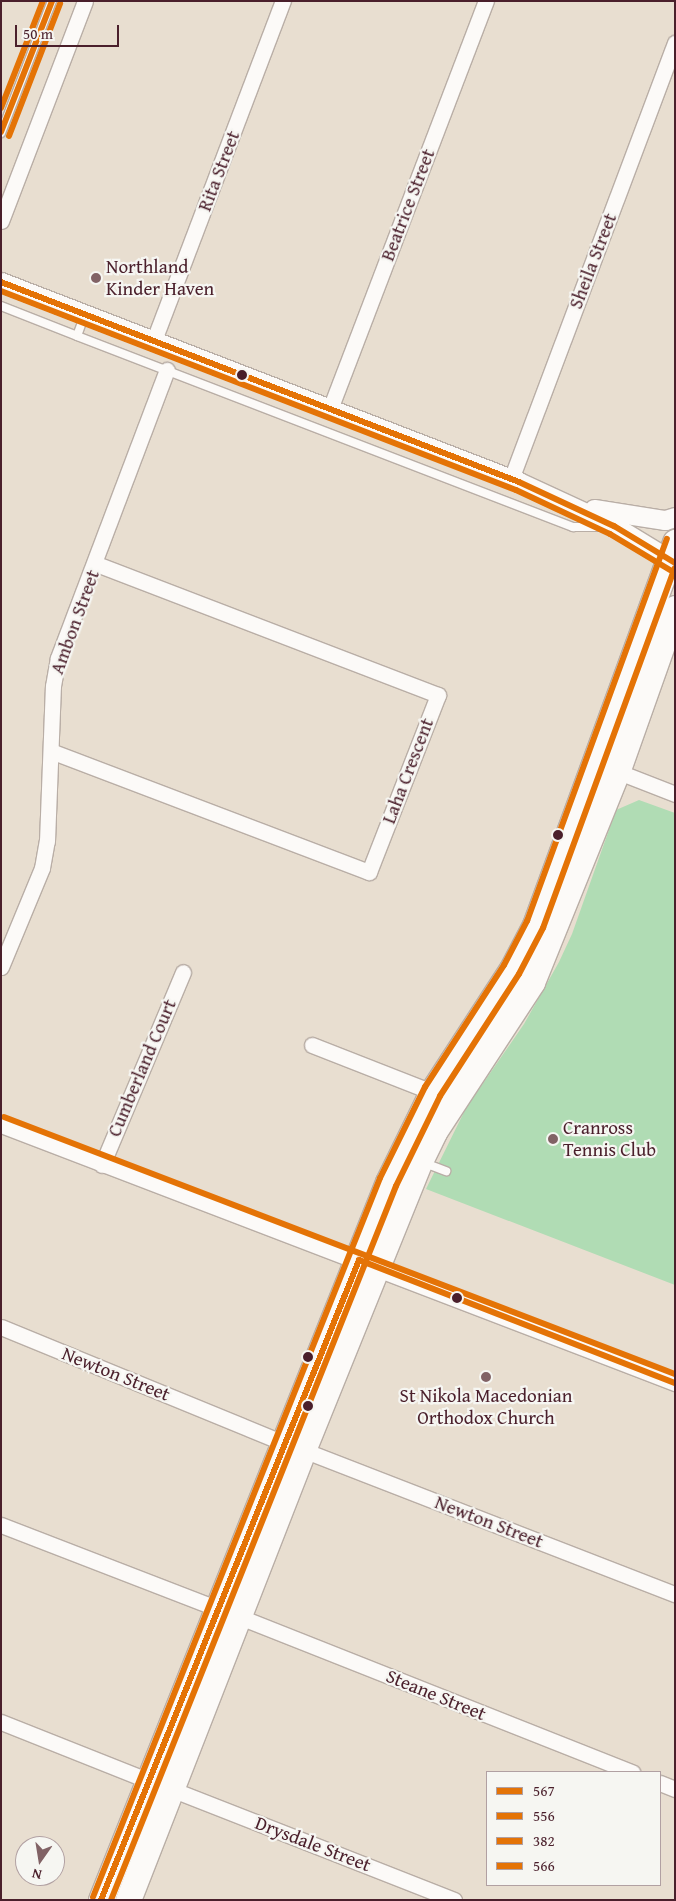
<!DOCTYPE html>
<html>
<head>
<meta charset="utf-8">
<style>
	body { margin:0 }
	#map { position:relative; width:676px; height:1901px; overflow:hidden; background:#e8ded0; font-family:"Gentium Book Plus",serif }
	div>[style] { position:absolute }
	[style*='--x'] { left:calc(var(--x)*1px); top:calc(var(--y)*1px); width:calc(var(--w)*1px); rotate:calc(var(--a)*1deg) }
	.green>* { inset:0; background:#b0dcb4 }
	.roads { filter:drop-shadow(1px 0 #b9aea6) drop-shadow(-1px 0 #b9aea6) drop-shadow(0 1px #b9aea6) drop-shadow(0 -1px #b9aea6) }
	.service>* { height:8px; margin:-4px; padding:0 4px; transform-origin:4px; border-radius:4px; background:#fcfaf8 }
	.minor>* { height:15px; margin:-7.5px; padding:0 7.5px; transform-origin:7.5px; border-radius:7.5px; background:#fcfaf8 }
	.tertiary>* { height:19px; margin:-9.5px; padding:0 9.5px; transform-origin:9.5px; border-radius:9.5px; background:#fcfaf8 }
	.trunk>* { height:25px; margin:-12.5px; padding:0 12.5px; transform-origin:12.5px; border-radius:12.5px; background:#fcfaf8 }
	.bus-1>* { height:6px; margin:-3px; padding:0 3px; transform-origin:3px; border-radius:3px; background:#e47306 }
	.bus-2>* { height:6px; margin:-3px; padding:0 3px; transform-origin:3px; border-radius:3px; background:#e47306 }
	.bus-3>* { height:6px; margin:-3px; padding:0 3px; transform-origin:3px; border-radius:3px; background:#e47306 }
	.bus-4>* { height:6px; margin:-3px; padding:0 3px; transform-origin:3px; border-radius:3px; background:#e47306 }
	.dots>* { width:14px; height:14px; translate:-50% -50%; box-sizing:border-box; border:2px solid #f6f6f2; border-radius:50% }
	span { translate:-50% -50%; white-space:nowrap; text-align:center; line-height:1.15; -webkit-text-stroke:4.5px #f6f6f2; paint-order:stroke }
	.street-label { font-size:19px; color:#4a1f2b }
	.poi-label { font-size:19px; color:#4a1f2b }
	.left { translate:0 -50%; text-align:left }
	.frame { position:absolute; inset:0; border:2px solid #4a1f2b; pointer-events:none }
	.legend { position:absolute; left:486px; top:1771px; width:175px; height:115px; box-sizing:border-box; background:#f6f6f2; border:1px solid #b1a0a2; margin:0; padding:6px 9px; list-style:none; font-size:15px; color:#4a1f2b }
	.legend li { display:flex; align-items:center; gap:10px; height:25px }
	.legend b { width:25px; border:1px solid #b1a0a2 }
	.north { position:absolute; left:15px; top:1836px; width:50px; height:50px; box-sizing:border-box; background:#f6f6f2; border:1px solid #b1a0a2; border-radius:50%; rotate:193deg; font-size:14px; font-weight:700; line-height:20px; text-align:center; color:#4a1f2b }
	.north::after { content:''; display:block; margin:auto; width:18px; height:22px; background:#816265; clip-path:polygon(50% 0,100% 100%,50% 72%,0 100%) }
	.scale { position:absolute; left:15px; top:25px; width:104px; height:22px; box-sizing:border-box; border:2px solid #4a1f2b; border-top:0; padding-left:6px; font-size:15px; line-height:18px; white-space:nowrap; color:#4a1f2b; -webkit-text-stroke:4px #f6f6f2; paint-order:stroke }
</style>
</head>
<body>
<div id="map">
	<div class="green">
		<i style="clip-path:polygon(639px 800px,675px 813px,675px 1285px,426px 1189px,466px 1108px,524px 1024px,559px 962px,572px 934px,616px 810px)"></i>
	</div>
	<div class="roads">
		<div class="service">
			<i style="--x:1;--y:133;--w:142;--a:-68.9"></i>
			<i style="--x:1;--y:306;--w:82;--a:21.5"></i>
			<i style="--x:85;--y:314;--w:23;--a:110"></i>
			<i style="--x:77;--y:336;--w:532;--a:21.06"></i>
			<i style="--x:573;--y:527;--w:31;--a:0"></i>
			<i style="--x:422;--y:1162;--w:26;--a:21"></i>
		</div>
		<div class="minor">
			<i style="--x:1;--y:221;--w:235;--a:-69.1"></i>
			<i style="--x:154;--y:340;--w:363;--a:-69.2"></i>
			<i style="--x:330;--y:409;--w:437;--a:-69.1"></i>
			<i style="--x:511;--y:479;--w:466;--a:-69.4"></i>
			<i style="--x:53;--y:752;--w:338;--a:20.8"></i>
			<i style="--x:369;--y:872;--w:190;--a:-68.7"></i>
			<i style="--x:438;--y:695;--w:366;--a:-159"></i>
			<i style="--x:611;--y:769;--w:69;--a:21.3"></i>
			<i style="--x:1;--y:967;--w:107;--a:-67.5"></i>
			<i style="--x:42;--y:868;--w:27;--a:-80"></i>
			<i style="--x:47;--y:841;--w:155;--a:-87.8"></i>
			<i style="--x:53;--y:686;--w:28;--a:-80"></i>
			<i style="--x:58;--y:658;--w:308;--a:-69.3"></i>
			<i style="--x:312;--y:1045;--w:129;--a:21.4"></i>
			<i style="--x:1;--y:1125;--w:722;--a:20.95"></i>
			<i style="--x:102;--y:1165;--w:209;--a:-67.2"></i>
			<i style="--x:1;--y:1327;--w:308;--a:22.3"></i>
			<i style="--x:303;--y:1450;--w:399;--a:21.2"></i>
			<i style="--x:1;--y:1525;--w:234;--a:21.1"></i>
			<i style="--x:240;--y:1617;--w:422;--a:21.6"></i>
			<i style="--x:1;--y:1722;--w:159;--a:21.7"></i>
			<i style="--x:660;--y:1783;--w:16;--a:22"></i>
			<i style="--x:171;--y:1789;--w:304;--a:21.4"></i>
		</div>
		<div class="tertiary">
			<i style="--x:1;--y:282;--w:555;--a:21.11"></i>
			<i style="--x:519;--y:482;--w:105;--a:24.9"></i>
			<i style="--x:614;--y:526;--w:71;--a:31.2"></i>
			<i style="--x:594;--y:509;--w:72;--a:8.8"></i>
			<i style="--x:665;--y:520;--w:10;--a:-17"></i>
		</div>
		<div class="trunk">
			<i style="--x:101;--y:1900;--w:773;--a:-68.21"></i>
			<i style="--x:388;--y:1182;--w:100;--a:-63.9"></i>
			<i style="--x:432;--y:1092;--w:147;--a:-57"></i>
			<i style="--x:512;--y:969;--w:50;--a:-62.4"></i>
			<i style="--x:535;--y:925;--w:408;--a:-69.9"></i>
			<i style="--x:128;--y:1900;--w:483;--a:-68.7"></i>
			<i style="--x:303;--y:1450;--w:312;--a:-68"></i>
			<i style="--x:420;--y:1161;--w:32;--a:-64"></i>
			<i style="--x:434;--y:1132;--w:179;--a:-56.8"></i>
			<i style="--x:532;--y:982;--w:227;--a:-68"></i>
			<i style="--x:617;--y:772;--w:174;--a:-70.5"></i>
		</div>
	</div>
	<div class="bus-1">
		<i style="--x:1;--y:132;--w:141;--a:-68.7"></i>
		<i style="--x:1;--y:282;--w:555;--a:21.11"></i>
		<i style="--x:519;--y:482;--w:105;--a:24.9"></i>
		<i style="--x:614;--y:526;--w:71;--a:31.2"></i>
		<i style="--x:101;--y:1900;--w:690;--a:-68.04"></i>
		<i style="--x:359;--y:1260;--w:339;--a:21.3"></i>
	</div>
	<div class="bus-2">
		<i style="--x:9;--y:136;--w:142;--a:-68.9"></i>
		<i style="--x:1;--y:291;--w:552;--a:21.13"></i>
		<i style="--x:516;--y:490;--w:104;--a:25.1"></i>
		<i style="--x:610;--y:534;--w:70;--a:31"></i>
		<i style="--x:111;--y:1900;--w:769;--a:-68.24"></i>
		<i style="--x:396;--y:1186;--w:100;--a:-63.9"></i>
		<i style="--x:440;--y:1096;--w:145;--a:-57.1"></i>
		<i style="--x:519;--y:974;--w:52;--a:-62.4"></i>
		<i style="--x:543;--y:928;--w:383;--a:-69.9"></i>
	</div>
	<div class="bus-3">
		<i style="--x:93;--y:1897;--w:774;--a:-68.24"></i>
		<i style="--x:380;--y:1178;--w:102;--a:-63.7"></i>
		<i style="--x:425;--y:1087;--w:145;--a:-57.1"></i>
		<i style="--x:504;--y:965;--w:50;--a:-62.4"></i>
		<i style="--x:527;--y:921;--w:407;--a:-69.9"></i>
	</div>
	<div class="bus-4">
		<i style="--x:1;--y:108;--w:115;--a:-68.6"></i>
		<i style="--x:4;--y:1117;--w:719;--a:20.96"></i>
	</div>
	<div class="dots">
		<i style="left:96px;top:278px;background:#816265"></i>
		<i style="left:242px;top:375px;background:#4a1f2b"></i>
		<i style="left:558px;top:835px;background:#4a1f2b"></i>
		<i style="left:553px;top:1139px;background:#816265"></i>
		<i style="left:457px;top:1298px;background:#4a1f2b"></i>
		<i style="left:308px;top:1357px;background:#4a1f2b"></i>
		<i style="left:486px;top:1377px;background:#816265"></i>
		<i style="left:308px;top:1406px;background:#4a1f2b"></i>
	</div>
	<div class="street-label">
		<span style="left:219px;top:171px;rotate:-69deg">Rita Street</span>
		<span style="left:408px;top:205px;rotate:-69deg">Beatrice Street</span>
		<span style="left:593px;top:261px;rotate:-69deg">Sheila Street</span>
		<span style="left:75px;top:622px;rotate:-70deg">Ambon Street</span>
		<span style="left:408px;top:771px;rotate:-69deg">Laha Crescent</span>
		<span style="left:142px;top:1068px;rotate:-67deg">Cumberland Court</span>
		<span style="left:116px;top:1374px;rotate:22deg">Newton Street</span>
		<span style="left:489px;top:1522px;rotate:21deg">Newton Street</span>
		<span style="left:436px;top:1695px;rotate:22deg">Steane Street</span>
		<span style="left:313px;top:1844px;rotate:21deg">Drysdale Street</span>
	</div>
	<div class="poi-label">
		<span class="left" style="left:106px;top:278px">Northland<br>Kinder Haven</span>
		<span class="left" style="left:563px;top:1139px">Cranross<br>Tennis Club</span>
		<span style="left:486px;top:1407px">St Nikola Macedonian<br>Orthodox Church</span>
	</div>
	<div class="frame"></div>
	<ul class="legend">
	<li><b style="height:6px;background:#e47306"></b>567</li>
	<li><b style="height:6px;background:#e47306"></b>556</li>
	<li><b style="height:6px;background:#e47306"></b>382</li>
	<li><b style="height:6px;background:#e47306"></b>566</li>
	</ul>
	<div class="north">N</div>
	<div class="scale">50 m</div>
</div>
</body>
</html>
